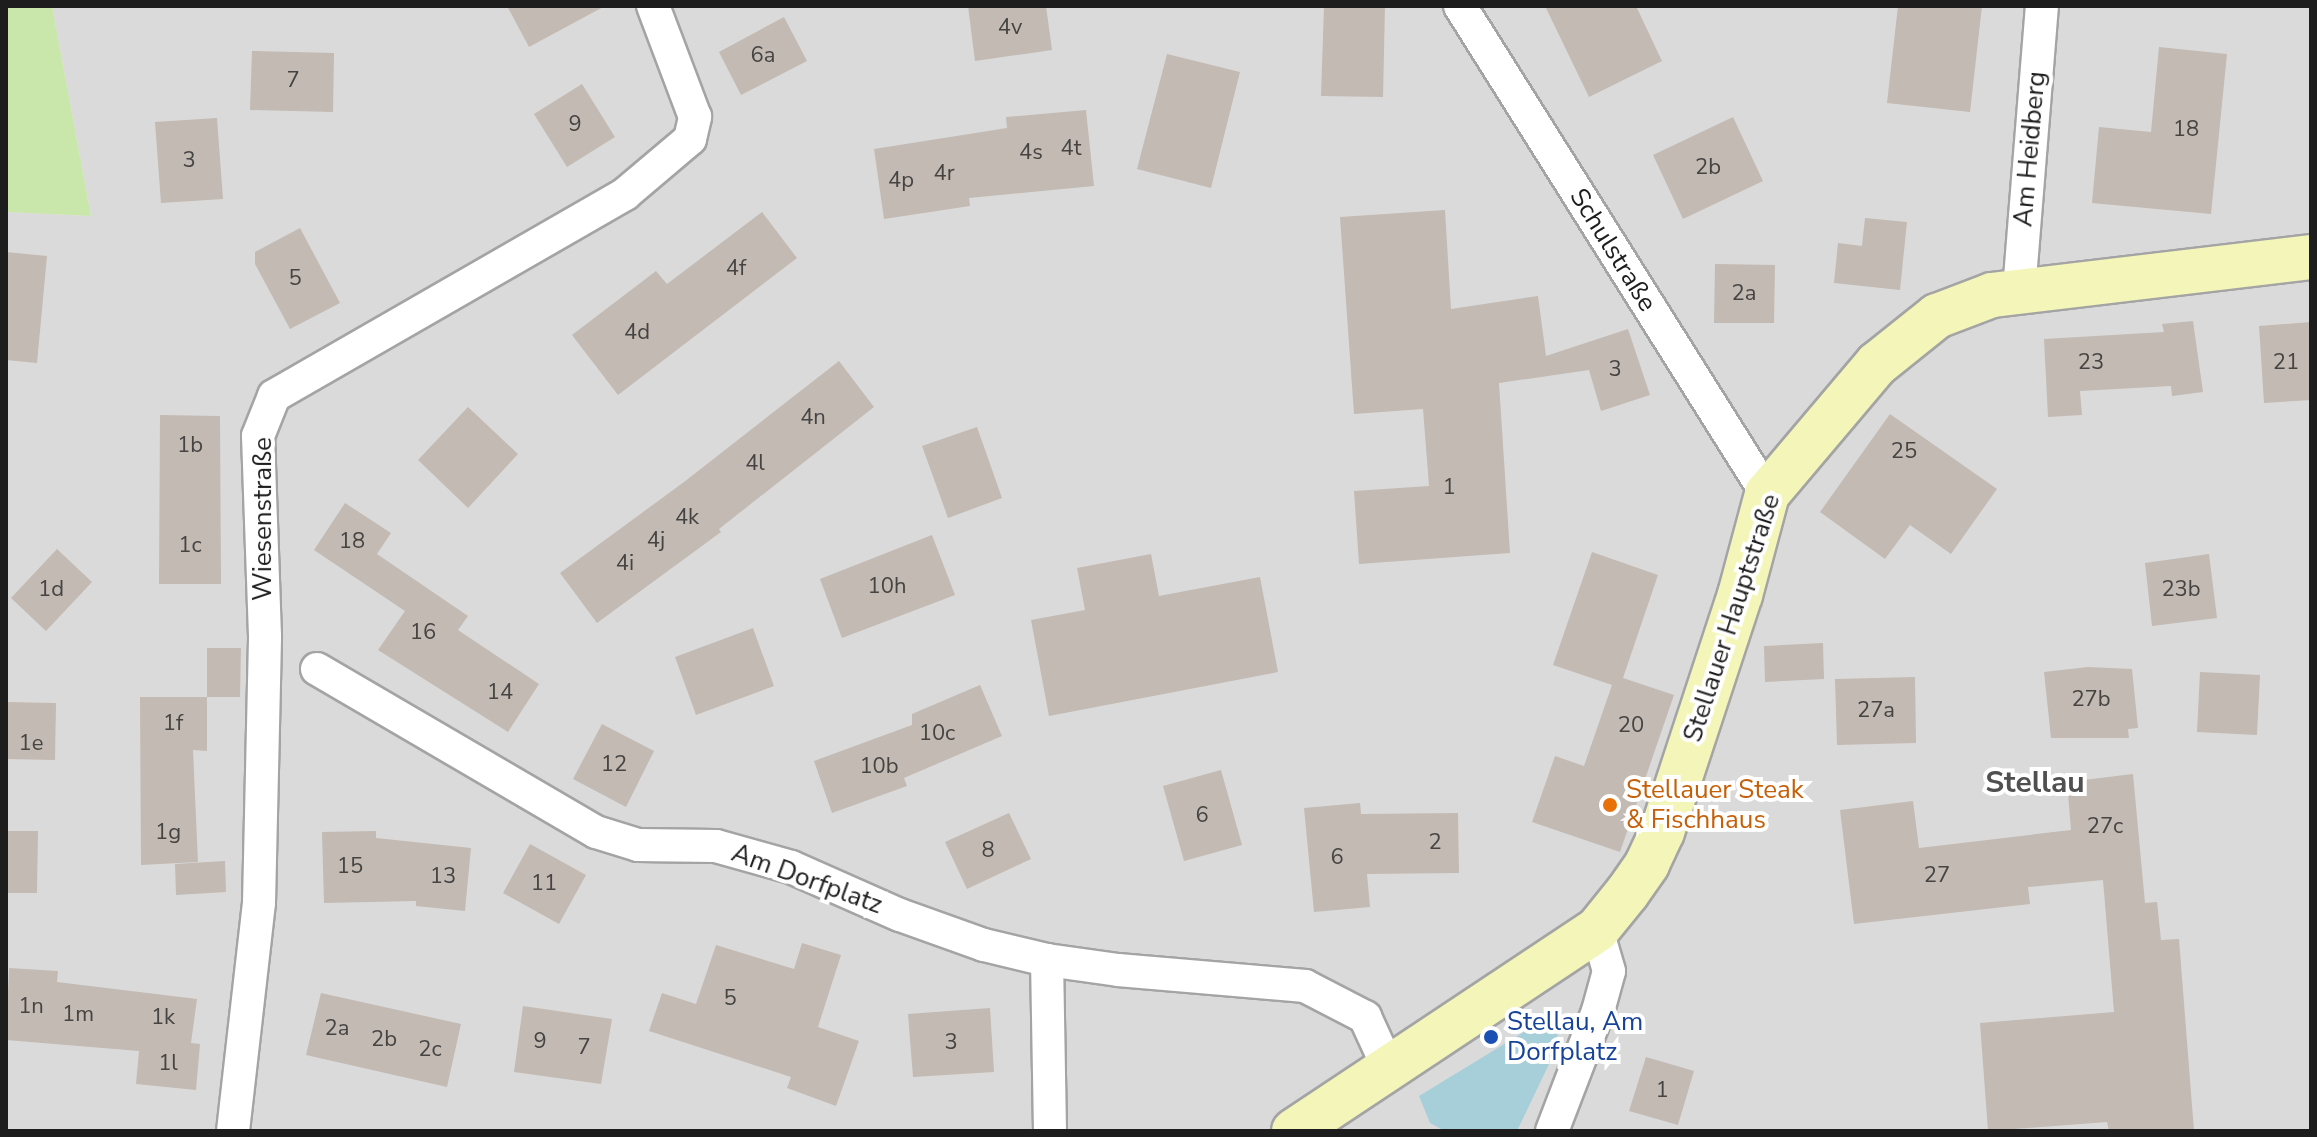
<!DOCTYPE html>
<html>
<head>
<meta charset="utf-8">
<style>
	body { margin:0 }
	#map { position:relative; width:2317px; height:1137px; overflow:hidden; background:#eeeae3; font-family:"Nunito Sans",sans-serif }
	div>[style] { position:absolute }
	[style*='--x'] { left:calc(var(--x)*1px); top:calc(var(--y)*1px); width:calc(var(--w)*1px); rotate:calc(var(--a)*1deg) }
	.residential>* { inset:0; background:#dbdada }
	.grass>* { inset:0; background:#c9e6ab }
	.water>* { inset:0; background:#a6cfda }
	.building>* { inset:0; background:#c2bab3 }
	.roads { filter:drop-shadow(2px 0 #a4a4a4) drop-shadow(-2px 0 #a4a4a4) drop-shadow(0 2px #a4a4a4) drop-shadow(0 -2px #a4a4a4) }
	.street>* { height:32px; margin:-16px; padding:0 16px; transform-origin:16px; border-radius:16px; background:#fff }
	.secondary>* { height:44px; margin:-22px; padding:0 22px; transform-origin:22px; border-radius:22px; background:#f4f6b9 }
	.dots>* { width:22px; height:22px; translate:-50% -50%; box-sizing:border-box; border:4px solid #fff; border-radius:50% }
	span { translate:-50% -50%; white-space:nowrap; text-align:center; line-height:1.15; -webkit-text-stroke:8px #fff; paint-order:stroke }
	.number-label { font-size:22px; color:#464442 }
	.number-label span { -webkit-text-stroke-width:0 }
	.street-label { font-size:26px; color:#1d1d1d }
	.food-label { font-size:26px; color:#c56008 }
	.left { translate:0 -50%; text-align:left }
	.transit-label { font-size:26px; color:#164399 }
	.quarter-label { font-size:30px; color:#505050; font-weight:700 }
	.frame { position:absolute; inset:0; border:8px solid #1d1d1d; pointer-events:none }
</style>
</head>
<body>
<div id="map">
	<div class="residential">
		<i style="clip-path:polygon(52px 6px,2311px 6px,2311px 1131px,6px 1131px,6px 212px,91px 216px)"></i>
	</div>
	<div class="grass">
		<i style="clip-path:polygon(6px 6px,52px 6px,91px 216px,6px 212px)"></i>
	</div>
	<div class="water">
		<i style="clip-path:polygon(1552px 1015px,1562px 1018px,1551px 1060px,1517px 1131px,1445px 1131px,1430px 1123px,1419px 1096px)"></i>
	</div>
	<div class="building">
		<i style="clip-path:polygon(507px 6px,605px 6px,529px 47px)"></i>
		<i style="clip-path:polygon(968px 6px,1046px 6px,1052px 50px,975px 61px)"></i>
		<i style="clip-path:polygon(1324px 6px,1385px 6px,1383px 97px,1321px 96px)"></i>
		<i style="clip-path:polygon(1545px 6px,1636px 6px,1662px 61px,1589px 97px)"></i>
		<i style="clip-path:polygon(1898px 6px,1982px 6px,1970px 112px,1887px 103px)"></i>
		<i style="clip-path:polygon(784px 17px,807px 61px,741px 95px,719px 52px)"></i>
		<i style="clip-path:polygon(2159px 47px,2227px 54px,2211px 214px,2092px 203px,2099px 127px,2151px 132px)"></i>
		<i style="clip-path:polygon(252px 51px,334px 53px,333px 112px,250px 110px)"></i>
		<i style="clip-path:polygon(1167px 54px,1240px 72px,1211px 188px,1137px 169px)"></i>
		<i style="clip-path:polygon(582px 84px,615px 137px,567px 167px,534px 114px)"></i>
		<i style="clip-path:polygon(1086px 110px,1094px 186px,969px 198px,970px 206px,884px 219px,874px 149px,1007px 128px,1006px 117px)"></i>
		<i style="clip-path:polygon(1733px 117px,1763px 181px,1683px 219px,1653px 155px)"></i>
		<i style="clip-path:polygon(217px 118px,223px 199px,161px 203px,155px 122px)"></i>
		<i style="clip-path:polygon(1445px 210px,1451px 309px,1538px 296px,1546px 356px,1628px 329px,1650px 395px,1601px 411px,1589px 370px,1499px 383px,1510px 553px,1359px 564px,1354px 491px,1429px 486px,1423px 409px,1354px 414px,1340px 217px)"></i>
		<i style="clip-path:polygon(762px 212px,797px 258px,618px 395px,572px 335px,656px 271px,667px 284px)"></i>
		<i style="clip-path:polygon(1865px 218px,1907px 222px,1900px 290px,1834px 283px,1838px 243px,1862px 246px)"></i>
		<i style="clip-path:polygon(300px 228px,340px 303px,290px 329px,255px 264px,255px 252px)"></i>
		<i style="clip-path:polygon(6px 252px,47px 256px,37px 363px,6px 360px)"></i>
		<i style="clip-path:polygon(1715px 264px,1775px 265px,1774px 323px,1714px 323px)"></i>
		<i style="clip-path:polygon(2193px 321px,2203px 392px,2172px 396px,2171px 386px,2080px 391px,2082px 415px,2048px 417px,2044px 339px,2164px 332px,2162px 324px)"></i>
		<i style="clip-path:polygon(2311px 322px,2311px 400px,2264px 403px,2259px 326px)"></i>
		<i style="clip-path:polygon(839px 361px,874px 407px,719px 529px,721px 532px,597px 623px,560px 573px,684px 482px)"></i>
		<i style="clip-path:polygon(468px 407px,518px 454px,468px 508px,418px 460px)"></i>
		<i style="clip-path:polygon(1890px 414px,1997px 489px,1951px 554px,1910px 525px,1885px 559px,1820px 512px)"></i>
		<i style="clip-path:polygon(160px 415px,220px 416px,221px 584px,159px 584px)"></i>
		<i style="clip-path:polygon(977px 427px,1002px 498px,948px 518px,922px 446px)"></i>
		<i style="clip-path:polygon(345px 503px,391px 533px,377px 554px,468px 616px,458px 630px,539px 684px,508px 732px,378px 650px,405px 611px,314px 550px)"></i>
		<i style="clip-path:polygon(932px 535px,955px 595px,842px 638px,820px 579px)"></i>
		<i style="clip-path:polygon(57px 549px,92px 582px,46px 631px,11px 598px)"></i>
		<i style="clip-path:polygon(1592px 552px,1658px 575px,1623px 678px,1674px 695px,1620px 852px,1532px 822px,1555px 756px,1584px 766px,1612px 685px,1553px 665px)"></i>
		<i style="clip-path:polygon(1151px 554px,1159px 596px,1260px 577px,1278px 672px,1049px 716px,1031px 620px,1085px 610px,1077px 568px)"></i>
		<i style="clip-path:polygon(2209px 554px,2217px 618px,2152px 626px,2145px 563px)"></i>
		<i style="clip-path:polygon(753px 628px,774px 686px,696px 715px,675px 657px)"></i>
		<i style="clip-path:polygon(1823px 643px,1824px 679px,1765px 682px,1764px 646px)"></i>
		<i style="clip-path:polygon(207px 648px,241px 648px,240px 697px,207px 697px)"></i>
		<i style="clip-path:polygon(2088px 667px,2132px 669px,2138px 728px,2128px 729px,2129px 738px,2051px 738px,2044px 672px)"></i>
		<i style="clip-path:polygon(2200px 672px,2260px 675px,2257px 735px,2197px 732px)"></i>
		<i style="clip-path:polygon(1915px 677px,1916px 743px,1837px 745px,1835px 679px)"></i>
		<i style="clip-path:polygon(980px 685px,1002px 736px,904px 778px,907px 786px,832px 813px,814px 761px,912px 725px,912px 714px)"></i>
		<i style="clip-path:polygon(140px 697px,207px 697px,207px 751px,193px 750px,198px 862px,141px 865px)"></i>
		<i style="clip-path:polygon(6px 702px,56px 703px,55px 760px,6px 759px)"></i>
		<i style="clip-path:polygon(602px 724px,654px 751px,626px 807px,573px 779px)"></i>
		<i style="clip-path:polygon(1221px 770px,1242px 845px,1184px 861px,1163px 786px)"></i>
		<i style="clip-path:polygon(2133px 774px,2145px 903px,2157px 902px,2161px 940px,2179px 939px,2194px 1131px,2109px 1131px,2107px 1122px,1988px 1131px,1980px 1023px,2114px 1012px,2103px 880px,2028px 887px,2030px 904px,1854px 924px,1840px 810px,1913px 801px,1919px 848px,2071px 830px,2067px 782px)"></i>
		<i style="clip-path:polygon(1360px 803px,1361px 814px,1458px 813px,1459px 873px,1367px 874px,1370px 907px,1314px 912px,1304px 808px)"></i>
		<i style="clip-path:polygon(1009px 813px,1031px 859px,967px 889px,945px 842px)"></i>
		<i style="clip-path:polygon(6px 831px,38px 831px,37px 893px,6px 893px)"></i>
		<i style="clip-path:polygon(376px 831px,376px 838px,471px 848px,465px 911px,416px 906px,416px 901px,324px 903px,322px 832px)"></i>
		<i style="clip-path:polygon(530px 844px,586px 875px,559px 924px,503px 893px)"></i>
		<i style="clip-path:polygon(225px 861px,226px 892px,176px 895px,175px 864px)"></i>
		<i style="clip-path:polygon(802px 943px,841px 955px,818px 1027px,859px 1041px,836px 1106px,787px 1088px,791px 1077px,649px 1031px,662px 993px,696px 1004px,716px 945px,794px 969px)"></i>
		<i style="clip-path:polygon(9px 968px,58px 971px,57px 982px,197px 999px,191px 1043px,200px 1044px,196px 1090px,136px 1084px,139px 1051px,6px 1040px)"></i>
		<i style="clip-path:polygon(321px 993px,461px 1024px,447px 1087px,306px 1055px)"></i>
		<i style="clip-path:polygon(523px 1006px,612px 1019px,601px 1084px,514px 1072px)"></i>
		<i style="clip-path:polygon(990px 1008px,994px 1072px,913px 1077px,908px 1014px)"></i>
		<i style="clip-path:polygon(1646px 1057px,1694px 1071px,1678px 1125px,1629px 1111px)"></i>
	</div>
	<div class="roads">
		<div class="street">
			<i style="--x:1460;--y:6;--w:577;--a:57.83"></i>
			<i style="--x:2019;--y:291;--w:286;--a:-85.4"></i>
			<i style="--x:317;--y:669;--w:323;--a:30.3"></i>
			<i style="--x:596;--y:832;--w:44;--a:17.2"></i>
			<i style="--x:638;--y:845;--w:78;--a:0.7"></i>
			<i style="--x:716;--y:846;--w:78;--a:15.6"></i>
			<i style="--x:791;--y:867;--w:119;--a:23.8"></i>
			<i style="--x:900;--y:915;--w:89;--a:19.7"></i>
			<i style="--x:984;--y:945;--w:65;--a:13.4"></i>
			<i style="--x:233;--y:1131;--w:229;--a:-83.5"></i>
			<i style="--x:259;--y:903;--w:267;--a:-88.7"></i>
			<i style="--x:265;--y:636;--w:200;--a:-92"></i>
			<i style="--x:258;--y:436;--w:43;--a:-68.2"></i>
			<i style="--x:274;--y:396;--w:405;--a:-29.9"></i>
			<i style="--x:625;--y:194;--w:85;--a:-40.2"></i>
			<i style="--x:690;--y:139;--w:23;--a:-77"></i>
			<i style="--x:695;--y:117;--w:119;--a:-110.7"></i>
			<i style="--x:1050;--y:1131;--w:171;--a:-91"></i>
			<i style="--x:1047;--y:960;--w:72;--a:8"></i>
			<i style="--x:1118;--y:970;--w:188;--a:4.9"></i>
			<i style="--x:1305;--y:986;--w:68;--a:27.3"></i>
			<i style="--x:1365;--y:1017;--w:55;--a:65.3"></i>
			<i style="--x:1552;--y:1131;--w:129;--a:-69"></i>
			<i style="--x:1598;--y:1011;--w:41;--a:-74.6"></i>
			<i style="--x:1609;--y:971;--w:43;--a:-106.3"></i>
		</div>
		<div class="secondary">
			<i style="--x:1294;--y:1131;--w:364;--a:-33.6"></i>
			<i style="--x:1597;--y:930;--w:48;--a:-51"></i>
			<i style="--x:1627;--y:893;--w:35;--a:-55"></i>
			<i style="--x:1647;--y:864;--w:35;--a:-65"></i>
			<i style="--x:1662;--y:832;--w:250;--a:-71.8"></i>
			<i style="--x:1740;--y:595;--w:105;--a:-75"></i>
			<i style="--x:1767;--y:494;--w:170;--a:-49.8"></i>
			<i style="--x:1877;--y:364;--w:77;--a:-38.7"></i>
			<i style="--x:1937;--y:316;--w:59;--a:-20.9"></i>
			<i style="--x:1992;--y:295;--w:321;--a:-6.8"></i>
		</div>
	</div>
	<div class="dots">
		<i style="left:1610px;top:805px;background:#e8710a"></i>
		<i style="left:1491px;top:1037px;background:#1a4fb4"></i>
	</div>
	<div class="number-label">
		<span style="left:1010px;top:28px">4v</span>
		<span style="left:763px;top:56px">6a</span>
		<span style="left:293px;top:81px">7</span>
		<span style="left:575px;top:125px">9</span>
		<span style="left:2186px;top:130px">18</span>
		<span style="left:1071px;top:149px">4t</span>
		<span style="left:1031px;top:153px">4s</span>
		<span style="left:189px;top:161px">3</span>
		<span style="left:1708px;top:168px">2b</span>
		<span style="left:944px;top:174px">4r</span>
		<span style="left:901px;top:181px">4p</span>
		<span style="left:736px;top:269px">4f</span>
		<span style="left:295px;top:279px">5</span>
		<span style="left:1744px;top:294px">2a</span>
		<span style="left:637px;top:333px">4d</span>
		<span style="left:2091px;top:363px">23</span>
		<span style="left:2286px;top:363px">21</span>
		<span style="left:1615px;top:370px">3</span>
		<span style="left:813px;top:418px">4n</span>
		<span style="left:190px;top:446px">1b</span>
		<span style="left:1904px;top:452px">25</span>
		<span style="left:755px;top:464px">4l</span>
		<span style="left:1449px;top:488px">1</span>
		<span style="left:687px;top:518px">4k</span>
		<span style="left:656px;top:541px">4j</span>
		<span style="left:352px;top:542px">18</span>
		<span style="left:190px;top:546px">1c</span>
		<span style="left:625px;top:564px">4i</span>
		<span style="left:887px;top:587px">10h</span>
		<span style="left:51px;top:590px">1d</span>
		<span style="left:2181px;top:590px">23b</span>
		<span style="left:423px;top:633px">16</span>
		<span style="left:500px;top:693px">14</span>
		<span style="left:2091px;top:700px">27b</span>
		<span style="left:1876px;top:711px">27a</span>
		<span style="left:173px;top:724px">1f</span>
		<span style="left:1631px;top:726px">20</span>
		<span style="left:937px;top:734px">10c</span>
		<span style="left:31px;top:744px">1e</span>
		<span style="left:614px;top:765px">12</span>
		<span style="left:879px;top:767px">10b</span>
		<span style="left:1202px;top:816px">6</span>
		<span style="left:2105px;top:827px">27c</span>
		<span style="left:168px;top:833px">1g</span>
		<span style="left:1435px;top:843px">2</span>
		<span style="left:988px;top:851px">8</span>
		<span style="left:1337px;top:858px">6</span>
		<span style="left:350px;top:867px">15</span>
		<span style="left:1937px;top:876px">27</span>
		<span style="left:443px;top:877px">13</span>
		<span style="left:544px;top:884px">11</span>
		<span style="left:730px;top:999px">5</span>
		<span style="left:31px;top:1007px">1n</span>
		<span style="left:78px;top:1015px">1m</span>
		<span style="left:163px;top:1018px">1k</span>
		<span style="left:337px;top:1029px">2a</span>
		<span style="left:384px;top:1040px">2b</span>
		<span style="left:540px;top:1042px">9</span>
		<span style="left:951px;top:1043px">3</span>
		<span style="left:584px;top:1048px">7</span>
		<span style="left:430px;top:1050px">2c</span>
		<span style="left:168px;top:1064px">1l</span>
		<span style="left:1662px;top:1091px">1</span>
	</div>
	<div class="street-label">
		<span style="left:2030px;top:149px;rotate:-85deg">Am Heidberg</span>
		<span style="left:1613px;top:250px;rotate:58deg">Schulstraße</span>
		<span style="left:263px;top:519px;rotate:-90deg">Wiesenstraße</span>
		<span style="left:1732px;top:618px;rotate:-72deg">Stellauer Hauptstraße</span>
		<span style="left:807px;top:879px;rotate:20deg">Am Dorfplatz</span>
	</div>
	<div class="food-label">
		<span class="left" style="left:1626px;top:805px">Stellauer Steak<br>&amp; Fischhaus</span>
	</div>
	<div class="transit-label">
		<span class="left" style="left:1507px;top:1037px">Stellau, Am<br>Dorfplatz</span>
	</div>
	<div class="quarter-label">
		<span style="left:2035px;top:783px">Stellau</span>
	</div>
	<div class="frame"></div>
</div>
</body>
</html>
